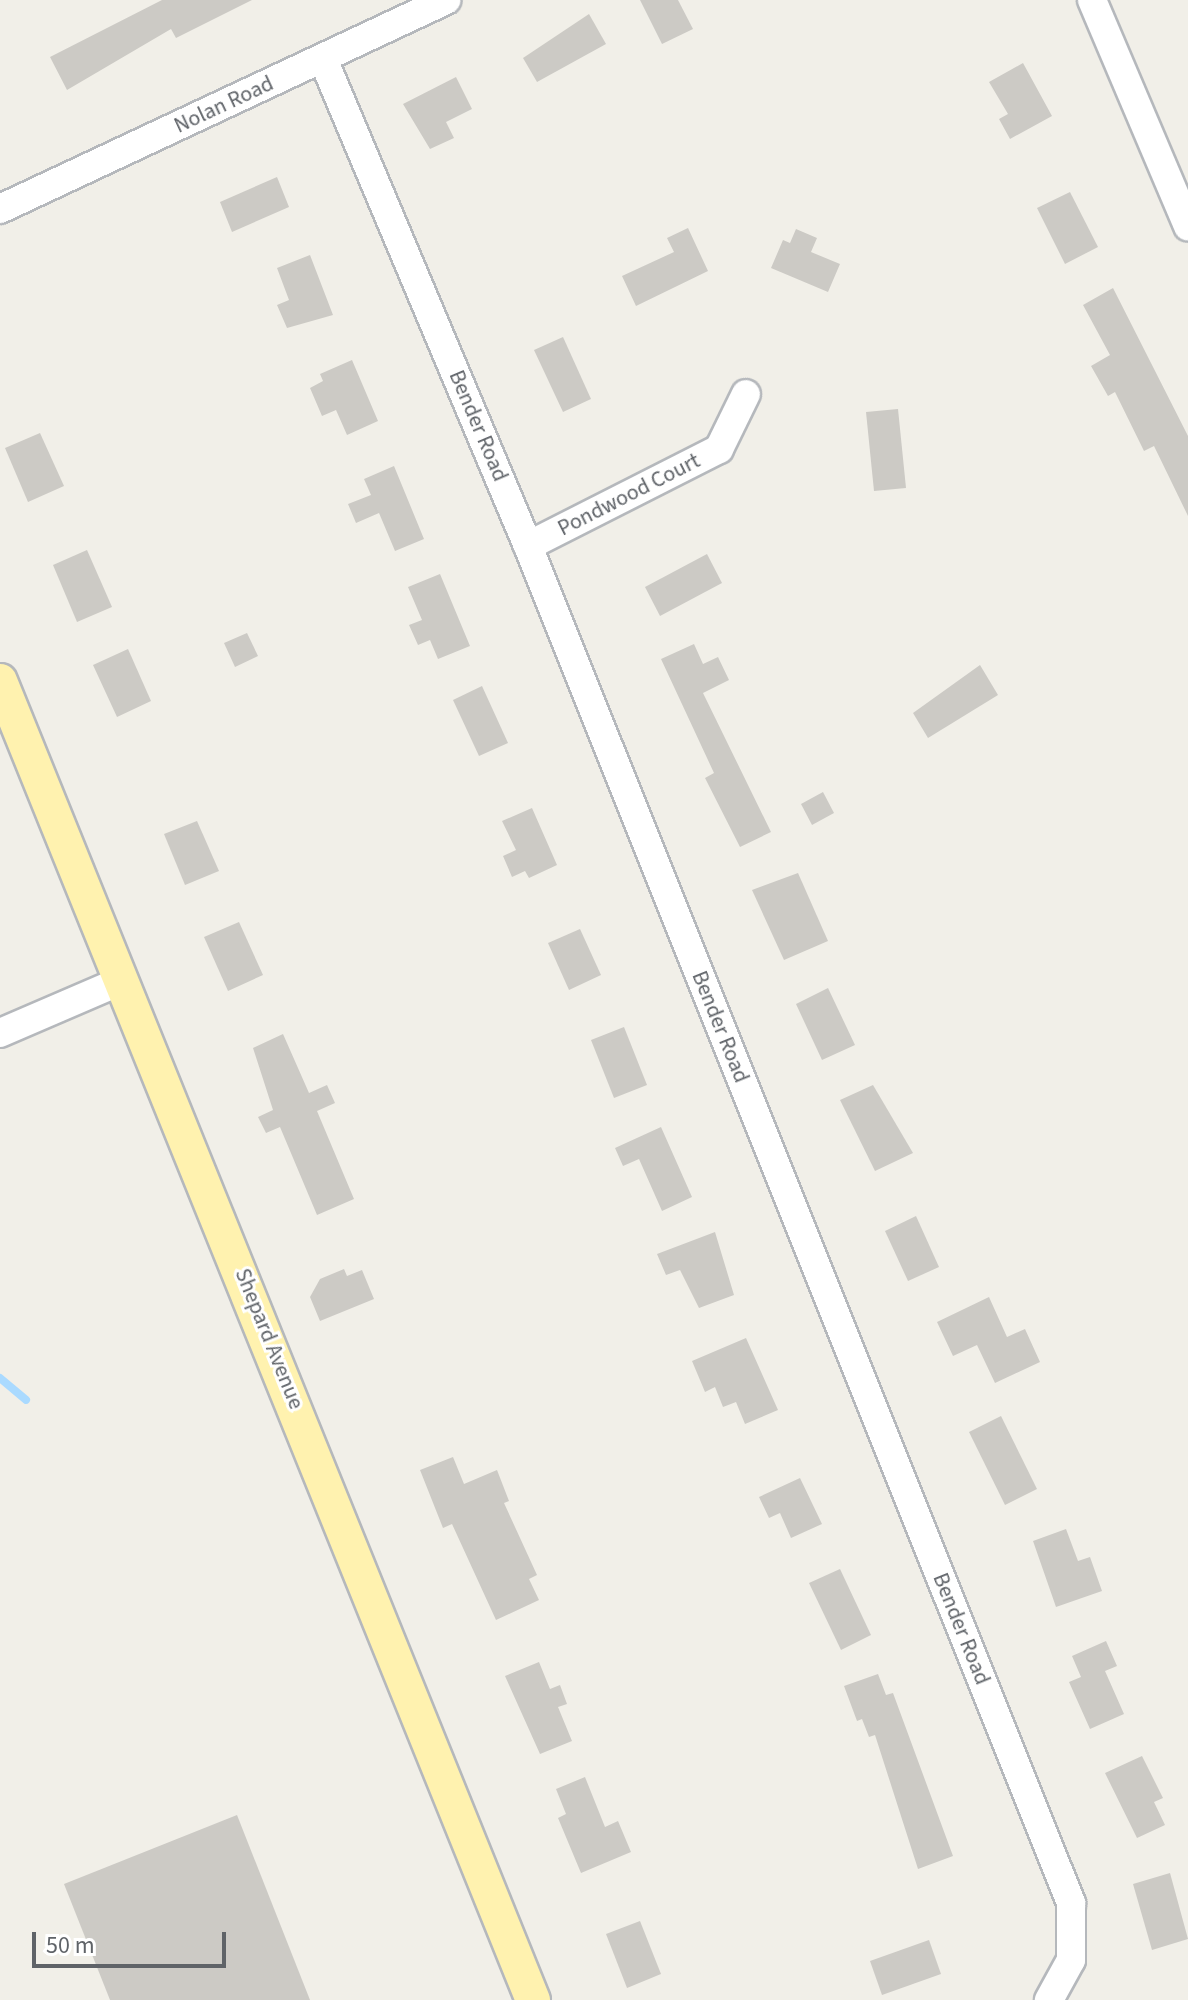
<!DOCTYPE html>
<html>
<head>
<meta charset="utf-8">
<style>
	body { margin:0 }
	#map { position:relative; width:1188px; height:2000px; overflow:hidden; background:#f1efe8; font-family:"Source Sans 3",sans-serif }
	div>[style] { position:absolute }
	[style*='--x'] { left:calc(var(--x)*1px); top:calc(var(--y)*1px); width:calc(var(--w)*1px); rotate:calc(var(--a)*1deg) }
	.stream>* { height:8px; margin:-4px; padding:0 4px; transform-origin:4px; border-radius:4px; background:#aadaff }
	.building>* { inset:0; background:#cccac5 }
	.roads { filter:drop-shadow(2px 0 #b5b8bc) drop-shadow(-2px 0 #b5b8bc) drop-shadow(0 2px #b5b8bc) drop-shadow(0 -2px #b5b8bc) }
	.minor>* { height:28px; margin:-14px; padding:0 14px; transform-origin:14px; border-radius:14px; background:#fff }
	.major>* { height:34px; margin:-17px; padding:0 17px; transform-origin:17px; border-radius:17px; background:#fff2af }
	span { translate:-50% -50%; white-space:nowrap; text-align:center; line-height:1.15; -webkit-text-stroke:6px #fff; paint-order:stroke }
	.street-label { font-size:22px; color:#5f6368 }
	.scale { position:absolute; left:32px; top:1932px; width:194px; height:36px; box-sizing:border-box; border:4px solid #5f6368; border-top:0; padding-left:10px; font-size:24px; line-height:28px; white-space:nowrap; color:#5f6368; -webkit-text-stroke:6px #fff; paint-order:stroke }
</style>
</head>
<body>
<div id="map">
	<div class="stream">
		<i style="--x:0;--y:1378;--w:34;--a:40"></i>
	</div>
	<div class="building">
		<i style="clip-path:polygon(162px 0,252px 0,176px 38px,171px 29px,67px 90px,50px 57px)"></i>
		<i style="clip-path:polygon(640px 0,678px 0,693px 29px,662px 44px)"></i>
		<i style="clip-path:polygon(589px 14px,606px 44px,537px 82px,523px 58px)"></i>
		<i style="clip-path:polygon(1023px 63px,1052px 116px,1010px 139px,999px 119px,1008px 114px,989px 82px)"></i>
		<i style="clip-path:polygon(456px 77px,472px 109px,446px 122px,454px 138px,430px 149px,403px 104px)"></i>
		<i style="clip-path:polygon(277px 177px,289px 207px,232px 232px,220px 202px)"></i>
		<i style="clip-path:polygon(1070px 192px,1098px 247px,1065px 264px,1037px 208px)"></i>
		<i style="clip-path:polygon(688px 228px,708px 271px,636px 306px,622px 276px,674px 252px,667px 238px)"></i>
		<i style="clip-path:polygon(796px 229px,817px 238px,811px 252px,840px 264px,828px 292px,771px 268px,783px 240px,790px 243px)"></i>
		<i style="clip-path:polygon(310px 255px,333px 315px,287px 328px,277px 305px,289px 300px,277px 268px)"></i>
		<i style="clip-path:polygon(1113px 288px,1188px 436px,1188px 516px,1154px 446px,1144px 451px,1115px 392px,1108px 396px,1091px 366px,1110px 355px,1083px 305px)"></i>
		<i style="clip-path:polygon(563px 337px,591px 399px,563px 412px,534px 350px)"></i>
		<i style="clip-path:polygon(352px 360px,378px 421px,347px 435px,336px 410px,322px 416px,310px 388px,323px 381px,320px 374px)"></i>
		<i style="clip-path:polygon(898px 409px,906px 488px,874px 491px,866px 412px)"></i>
		<i style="clip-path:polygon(40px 433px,64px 486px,28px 502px,5px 448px)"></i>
		<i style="clip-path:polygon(394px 466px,424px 539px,395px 551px,379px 513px,356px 523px,348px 504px,371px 495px,364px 479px)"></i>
		<i style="clip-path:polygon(87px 550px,112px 607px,77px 622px,53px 565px)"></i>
		<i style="clip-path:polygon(707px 554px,722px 583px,660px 616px,645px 587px)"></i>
		<i style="clip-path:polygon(440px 574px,470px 646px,438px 659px,430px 640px,418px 645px,409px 625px,422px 620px,408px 587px)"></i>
		<i style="clip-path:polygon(247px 633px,258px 656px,235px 667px,224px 643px)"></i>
		<i style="clip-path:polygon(694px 644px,703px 664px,718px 657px,729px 680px,703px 693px,771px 832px,740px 847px,705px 778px,714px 773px,661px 659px)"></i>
		<i style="clip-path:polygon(128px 649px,151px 701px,117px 717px,93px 665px)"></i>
		<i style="clip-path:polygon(980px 665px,998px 695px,928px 738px,913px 713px)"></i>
		<i style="clip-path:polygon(482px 686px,508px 743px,479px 756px,453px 700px)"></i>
		<i style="clip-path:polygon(823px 792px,834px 813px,812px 825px,801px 804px)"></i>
		<i style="clip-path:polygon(532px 808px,557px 865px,529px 878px,525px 871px,512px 877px,503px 856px,516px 850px,502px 821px)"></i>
		<i style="clip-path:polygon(197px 821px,219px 871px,185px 885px,164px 834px)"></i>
		<i style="clip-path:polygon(798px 873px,828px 941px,784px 960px,752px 890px)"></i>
		<i style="clip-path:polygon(239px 922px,263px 975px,228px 991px,204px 937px)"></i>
		<i style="clip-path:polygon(580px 929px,601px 975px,569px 990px,548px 943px)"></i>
		<i style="clip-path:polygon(828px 988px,855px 1045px,822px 1060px,796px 1004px)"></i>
		<i style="clip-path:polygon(624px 1027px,647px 1085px,614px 1098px,591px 1040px)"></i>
		<i style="clip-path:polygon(283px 1034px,309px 1093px,327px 1085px,335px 1103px,317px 1111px,354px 1199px,317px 1215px,280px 1127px,266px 1133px,258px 1117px,273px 1110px,253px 1048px)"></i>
		<i style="clip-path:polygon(873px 1085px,913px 1153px,875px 1171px,840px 1100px)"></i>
		<i style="clip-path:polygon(661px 1127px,692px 1197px,662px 1211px,639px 1159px,623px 1166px,615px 1148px)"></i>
		<i style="clip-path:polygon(916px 1216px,939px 1267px,908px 1281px,885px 1231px)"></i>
		<i style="clip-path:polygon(715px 1232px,734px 1295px,699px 1308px,680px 1270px,666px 1275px,657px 1254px)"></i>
		<i style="clip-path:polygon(344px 1269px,347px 1276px,362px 1270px,374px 1299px,320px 1321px,310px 1297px,320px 1279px)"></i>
		<i style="clip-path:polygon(989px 1297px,1007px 1337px,1025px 1329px,1040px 1362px,995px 1383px,977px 1345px,953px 1356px,937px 1322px)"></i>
		<i style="clip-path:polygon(746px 1338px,778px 1410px,745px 1424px,736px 1402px,723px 1407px,715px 1387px,705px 1392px,692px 1361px)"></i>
		<i style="clip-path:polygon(1001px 1416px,1037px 1489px,1005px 1505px,969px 1432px)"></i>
		<i style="clip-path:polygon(453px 1457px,464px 1484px,497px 1470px,509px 1501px,504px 1503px,537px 1575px,529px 1579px,539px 1600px,496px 1620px,452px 1524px,443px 1528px,420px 1470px)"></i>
		<i style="clip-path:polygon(800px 1478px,822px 1524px,791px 1538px,780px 1513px,769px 1518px,759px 1497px)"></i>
		<i style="clip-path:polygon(1066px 1529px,1078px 1561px,1090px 1557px,1102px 1591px,1056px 1607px,1033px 1541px)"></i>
		<i style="clip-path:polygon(840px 1569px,871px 1635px,841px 1650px,809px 1583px)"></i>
		<i style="clip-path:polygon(1106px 1641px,1117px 1666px,1105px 1671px,1124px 1714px,1090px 1729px,1069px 1682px,1081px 1677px,1072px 1656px)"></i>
		<i style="clip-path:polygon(539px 1662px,550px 1689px,560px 1685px,567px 1704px,558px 1707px,572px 1741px,540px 1754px,505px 1676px)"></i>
		<i style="clip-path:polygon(878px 1674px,886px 1695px,893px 1693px,953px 1856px,918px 1869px,875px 1735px,869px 1737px,862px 1719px,857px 1721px,844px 1686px)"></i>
		<i style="clip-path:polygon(1142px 1756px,1163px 1798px,1154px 1802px,1165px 1825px,1137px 1838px,1105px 1773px)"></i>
		<i style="clip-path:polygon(585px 1777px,605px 1827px,618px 1821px,631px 1852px,581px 1873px,558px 1818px,566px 1814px,556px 1789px)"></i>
		<i style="clip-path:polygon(237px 1815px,310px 2000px,110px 2000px,64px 1884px)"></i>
		<i style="clip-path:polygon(1170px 1873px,1188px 1939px,1152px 1950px,1133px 1884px)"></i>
		<i style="clip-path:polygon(640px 1921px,661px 1974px,627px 1988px,606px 1934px)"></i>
		<i style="clip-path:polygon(929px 1940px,941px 1974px,882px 1995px,870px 1961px)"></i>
	</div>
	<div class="roads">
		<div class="minor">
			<i style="--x:1092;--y:0;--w:246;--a:67"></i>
			<i style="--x:323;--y:59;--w:528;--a:67.17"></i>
			<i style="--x:528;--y:546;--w:1462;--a:68.19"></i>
			<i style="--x:1071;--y:1903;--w:57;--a:90"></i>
			<i style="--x:1071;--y:1960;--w:46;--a:118.8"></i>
			<i style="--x:0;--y:209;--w:493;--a:-25.1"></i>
			<i style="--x:528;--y:546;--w:214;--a:-26.9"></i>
			<i style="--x:719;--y:449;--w:61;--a:-63.9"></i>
			<i style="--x:0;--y:1033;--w:134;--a:-23.3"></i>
		</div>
		<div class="major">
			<i style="--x:0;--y:681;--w:1423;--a:68"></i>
		</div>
	</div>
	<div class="street-label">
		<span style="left:224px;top:105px;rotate:-25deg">Nolan Road</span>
		<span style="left:478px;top:426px;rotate:67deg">Bender Road</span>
		<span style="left:629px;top:495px;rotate:-27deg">Pondwood Court</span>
		<span style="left:720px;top:1027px;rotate:68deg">Bender Road</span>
		<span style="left:269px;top:1339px;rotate:68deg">Shepard Avenue</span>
		<span style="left:961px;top:1629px;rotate:68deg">Bender Road</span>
	</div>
	<div class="scale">50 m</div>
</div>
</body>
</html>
